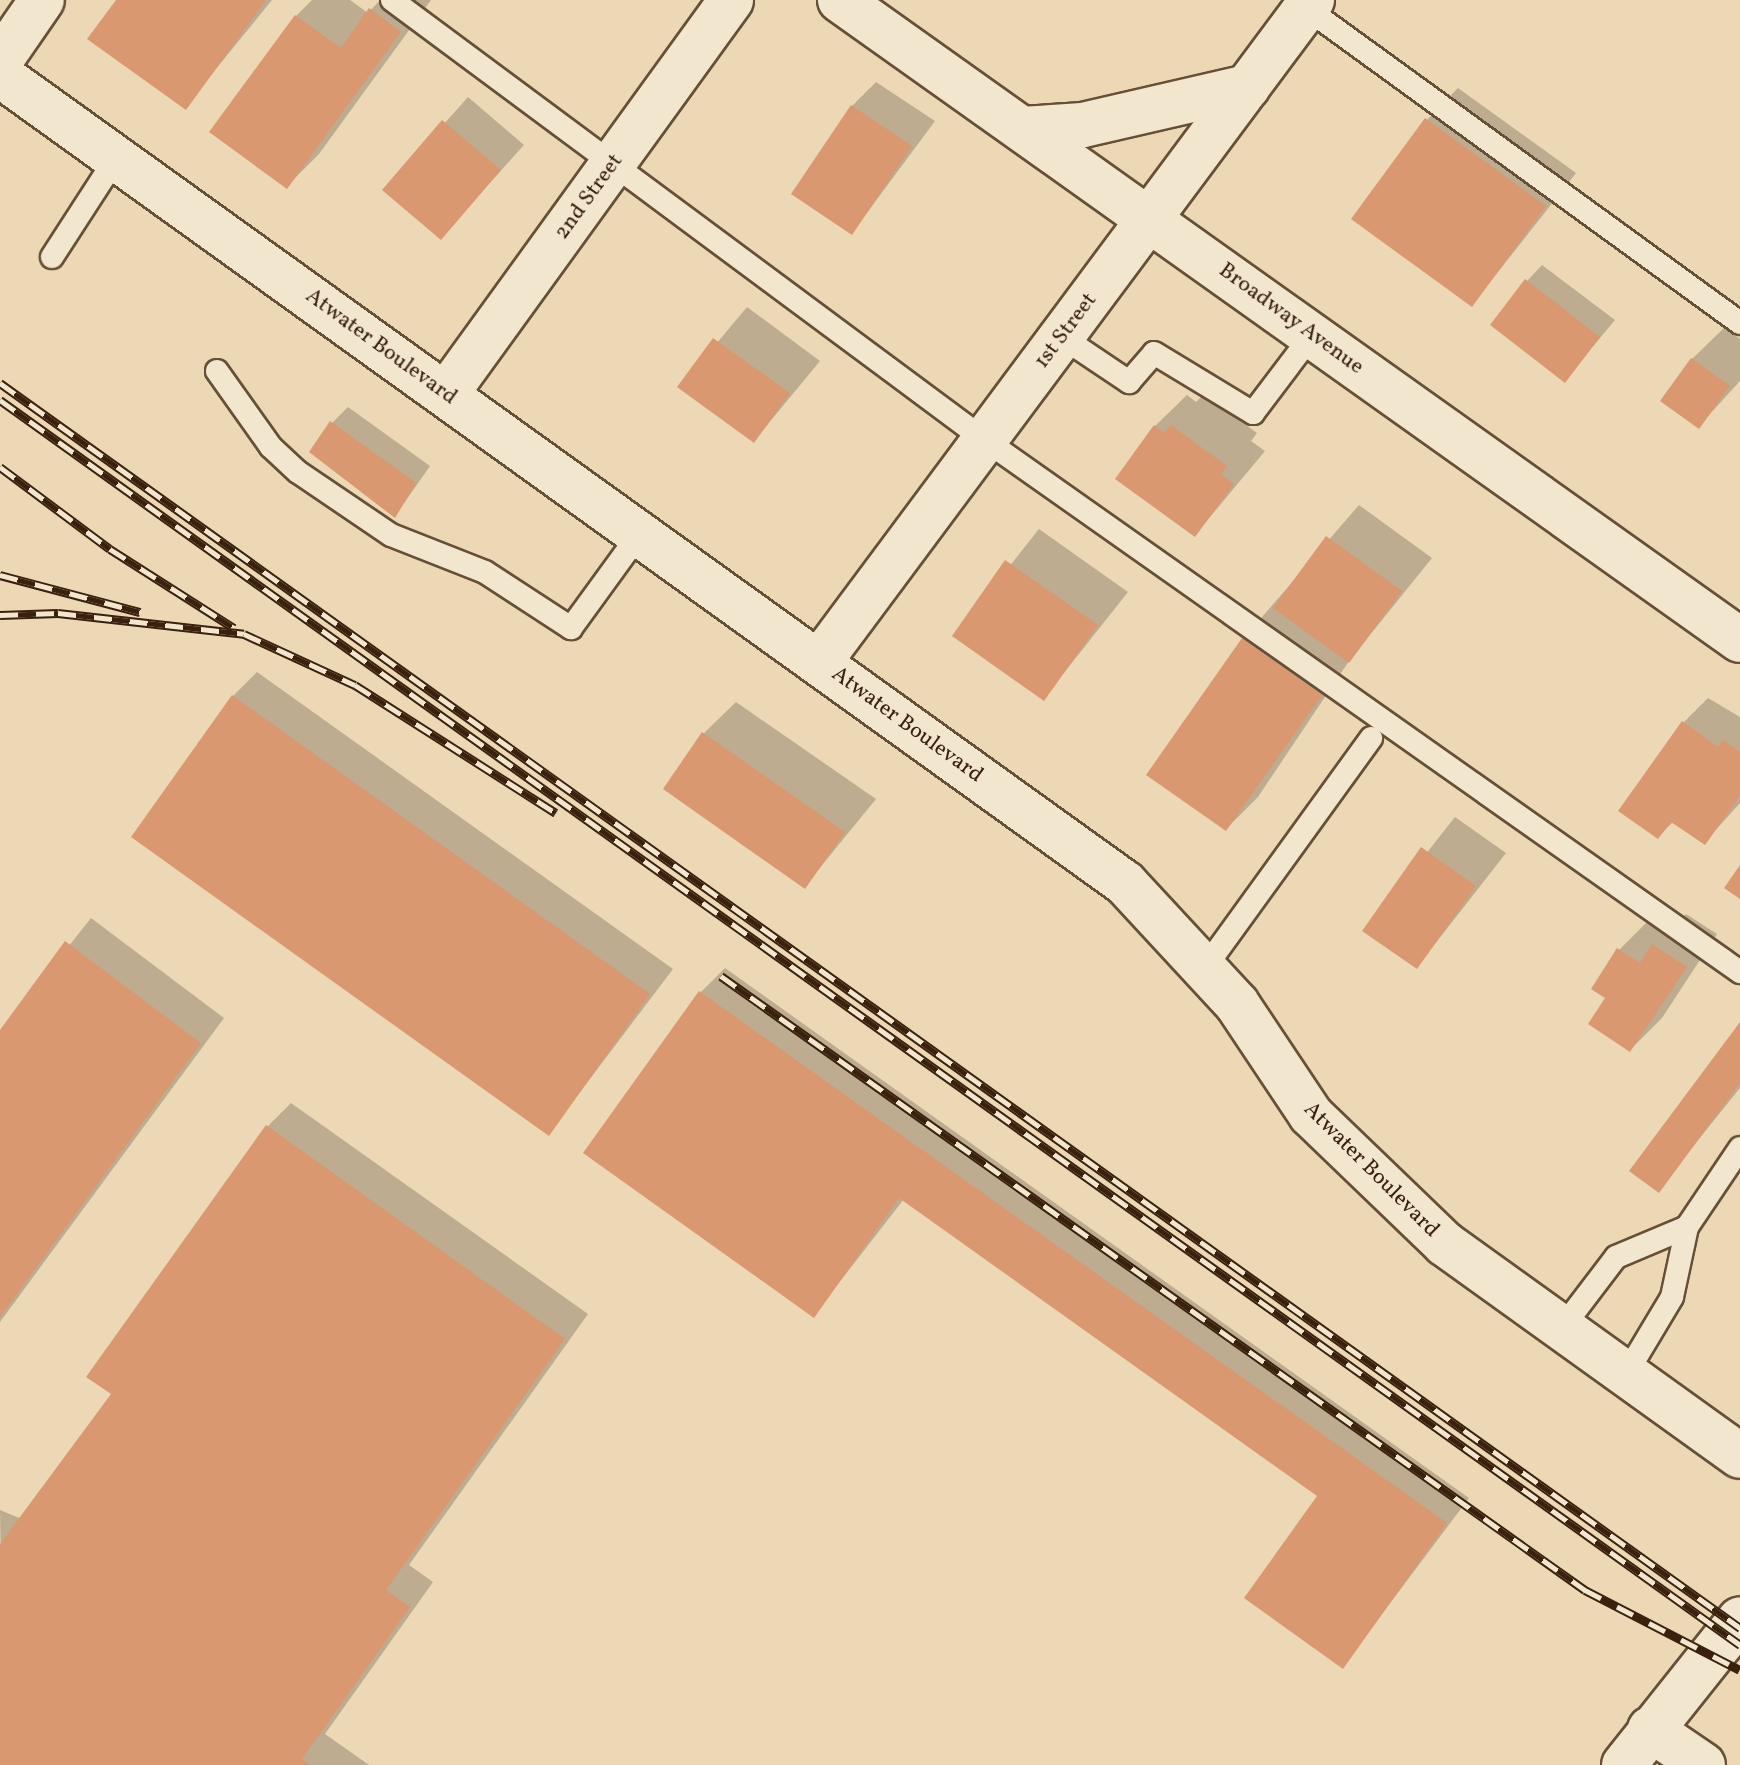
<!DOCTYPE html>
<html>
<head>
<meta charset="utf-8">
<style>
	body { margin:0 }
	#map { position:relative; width:1740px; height:1765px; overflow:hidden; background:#edd8b5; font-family:Vollkorn,serif }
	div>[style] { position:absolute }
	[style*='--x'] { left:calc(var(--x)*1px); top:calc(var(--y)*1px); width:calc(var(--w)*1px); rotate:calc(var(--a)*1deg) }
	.shadow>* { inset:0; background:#0003 }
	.building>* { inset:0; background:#d9986f }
	.roads { filter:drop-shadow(2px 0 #664f37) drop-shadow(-2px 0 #664f37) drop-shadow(0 2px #664f37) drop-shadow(0 -2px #664f37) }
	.service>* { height:22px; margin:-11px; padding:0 11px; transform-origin:11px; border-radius:11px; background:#f3e6cf }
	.minor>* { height:44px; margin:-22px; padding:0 22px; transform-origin:22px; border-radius:22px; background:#f3e6cf }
	.tertiary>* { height:44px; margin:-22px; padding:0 22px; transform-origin:22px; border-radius:22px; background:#f3e6cf }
	.secondary>* { height:44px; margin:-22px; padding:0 22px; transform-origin:22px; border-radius:22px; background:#f3e6cf }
	.rail>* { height:9px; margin-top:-4.5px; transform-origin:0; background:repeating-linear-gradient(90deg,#f3e6cf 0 18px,#39210d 0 36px); box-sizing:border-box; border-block:2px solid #39210d }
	span { translate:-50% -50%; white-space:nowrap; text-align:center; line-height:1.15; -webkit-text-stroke:6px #f3e6cf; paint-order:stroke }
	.street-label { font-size:22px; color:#39210d }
</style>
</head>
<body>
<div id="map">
	<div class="shadow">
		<i style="clip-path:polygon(118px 0,272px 0,185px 107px)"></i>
		<i style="clip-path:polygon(312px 0,350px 0,368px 13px,380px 0,431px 0,319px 154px,287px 186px,296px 16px)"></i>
		<i style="clip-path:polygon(876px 82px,935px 121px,852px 233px,852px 106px)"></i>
		<i style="clip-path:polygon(1458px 88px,1576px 173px,1472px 305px,1427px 120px)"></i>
		<i style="clip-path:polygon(468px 97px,524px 145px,441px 237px,385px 190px)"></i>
		<i style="clip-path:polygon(1542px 265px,1615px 320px,1565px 380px,1527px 281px)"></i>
		<i style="clip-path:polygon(747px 307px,820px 361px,754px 441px,680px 387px)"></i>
		<i style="clip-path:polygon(1724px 328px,1740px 339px,1740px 381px,1699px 426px,1692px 359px)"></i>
		<i style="clip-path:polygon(1204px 394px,1257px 433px,1251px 441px,1265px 451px,1195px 535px,1155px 426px,1187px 395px,1196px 402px)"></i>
		<i style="clip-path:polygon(348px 407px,430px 466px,395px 516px,332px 423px)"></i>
		<i style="clip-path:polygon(1359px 505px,1432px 558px,1349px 661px,1258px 797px,1226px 829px,1243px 639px)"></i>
		<i style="clip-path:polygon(1039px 529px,1128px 592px,1044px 698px,954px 636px)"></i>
		<i style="clip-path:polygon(257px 672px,673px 969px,549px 1133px,233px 696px)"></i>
		<i style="clip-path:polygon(1708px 698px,1740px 717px,1740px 803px,1704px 843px,1674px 821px,1658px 837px,1684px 722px)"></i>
		<i style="clip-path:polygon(736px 702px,876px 799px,805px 886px,704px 733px)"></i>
		<i style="clip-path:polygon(1455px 817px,1506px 853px,1417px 967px,1365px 931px)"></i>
		<i style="clip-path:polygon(1686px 914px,1717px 934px,1662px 1018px,1630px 1050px,1608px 997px,1619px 950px,1651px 918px,1670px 930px)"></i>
		<i style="clip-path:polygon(91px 918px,224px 1018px,0 1322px,0 1033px)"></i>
		<i style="clip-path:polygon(725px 968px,1469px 1498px,1343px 1666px,1319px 1495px,904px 1199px,814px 1315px,701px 992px)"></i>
		<i style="clip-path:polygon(1740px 1025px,1740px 1088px,1658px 1190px)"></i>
		<i style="clip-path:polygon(291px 1103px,588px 1314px,409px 1565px,433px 1582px,325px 1734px,369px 1765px,4px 1765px,0 1510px,24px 1520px,113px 1394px,267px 1127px)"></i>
	</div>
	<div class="building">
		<i style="clip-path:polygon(116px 0,266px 0,186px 110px,87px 39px)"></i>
		<i style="clip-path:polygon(369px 8px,401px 32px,287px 189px,209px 132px,295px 15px,341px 48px)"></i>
		<i style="clip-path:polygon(851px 105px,912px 146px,852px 235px,791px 194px)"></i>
		<i style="clip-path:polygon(1425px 118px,1546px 206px,1472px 307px,1351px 219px)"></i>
		<i style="clip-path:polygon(442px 120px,501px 170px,441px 240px,382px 190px)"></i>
		<i style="clip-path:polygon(1525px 279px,1600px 337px,1565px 383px,1490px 325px)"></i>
		<i style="clip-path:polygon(713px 338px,790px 393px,754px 443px,677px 387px)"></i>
		<i style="clip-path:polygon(1691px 358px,1730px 386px,1699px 429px,1660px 401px)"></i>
		<i style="clip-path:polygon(330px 421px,416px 483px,395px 518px,309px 452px)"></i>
		<i style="clip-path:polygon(1154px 425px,1164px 433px,1171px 425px,1227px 466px,1221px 474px,1234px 484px,1195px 537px,1115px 479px)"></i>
		<i style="clip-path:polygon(1326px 536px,1402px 591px,1349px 663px,1273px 608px)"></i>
		<i style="clip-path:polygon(1005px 560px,1098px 625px,1044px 701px,952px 636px)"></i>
		<i style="clip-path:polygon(1242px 638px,1322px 695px,1226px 831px,1146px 775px)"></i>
		<i style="clip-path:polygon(232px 695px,650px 994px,549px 1136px,131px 837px)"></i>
		<i style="clip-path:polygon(1682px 721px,1718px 747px,1723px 740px,1740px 752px,1740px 796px,1705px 845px,1671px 822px,1658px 839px,1618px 811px)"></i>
		<i style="clip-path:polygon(702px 732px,845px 832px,805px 889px,663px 789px)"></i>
		<i style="clip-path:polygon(1421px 847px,1476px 886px,1417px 969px,1362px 931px)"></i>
		<i style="clip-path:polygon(1740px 865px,1740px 899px,1724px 888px)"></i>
		<i style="clip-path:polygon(65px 941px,201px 1043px,0 1317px,0 1030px)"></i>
		<i style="clip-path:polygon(1652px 944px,1687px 967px,1630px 1052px,1588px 1024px,1605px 998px,1591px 989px,1617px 948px,1640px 963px)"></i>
		<i style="clip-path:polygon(699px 991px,1447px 1523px,1343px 1669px,1244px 1598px,1317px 1496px,899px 1198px,814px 1318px,583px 1153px)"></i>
		<i style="clip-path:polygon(1740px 1022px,1740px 1083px,1659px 1193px,1629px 1171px)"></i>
		<i style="clip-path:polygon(266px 1125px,565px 1339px,386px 1590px,410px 1607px,302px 1759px,311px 1765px,0 1765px,0 1544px,111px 1394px,86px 1377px)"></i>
	</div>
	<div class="roads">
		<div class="service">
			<i style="--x:392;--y:0;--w:738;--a:36.58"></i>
			<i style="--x:985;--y:440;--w:924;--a:35.17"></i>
			<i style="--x:1306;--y:8;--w:536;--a:35.97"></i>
			<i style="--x:52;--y:257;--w:118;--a:-57.1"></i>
			<i style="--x:1062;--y:337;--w:81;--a:33.9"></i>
			<i style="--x:1129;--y:382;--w:38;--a:-49"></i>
			<i style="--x:1154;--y:353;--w:116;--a:31.2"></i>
			<i style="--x:1253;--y:413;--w:98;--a:-52.9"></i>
			<i style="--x:217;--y:371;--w:93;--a:54.6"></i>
			<i style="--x:271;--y:447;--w:37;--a:43"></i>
			<i style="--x:298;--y:472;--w:112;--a:34.1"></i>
			<i style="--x:391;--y:535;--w:101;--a:21.5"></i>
			<i style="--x:485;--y:572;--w:103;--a:33.1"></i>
			<i style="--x:571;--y:628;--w:117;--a:-54"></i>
			<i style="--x:1204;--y:969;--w:285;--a:-54.1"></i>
			<i style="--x:1562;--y:1328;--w:89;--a:-52.7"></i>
			<i style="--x:1616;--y:1257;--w:77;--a:-22.9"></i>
			<i style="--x:1626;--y:1374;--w:90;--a:-59.1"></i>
			<i style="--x:1672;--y:1297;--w:72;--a:-77.9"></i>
			<i style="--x:1687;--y:1227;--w:95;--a:-56.1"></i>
		</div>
		<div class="minor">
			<i style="--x:0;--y:61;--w:74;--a:-55.5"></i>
			<i style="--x:446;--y:394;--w:486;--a:-54.1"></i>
			<i style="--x:1650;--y:1729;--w:64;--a:34.2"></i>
			<i style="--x:1624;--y:1765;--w:186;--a:-51.5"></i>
		</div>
		<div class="tertiary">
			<i style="--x:840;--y:0;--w:1104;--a:35.42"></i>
			<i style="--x:1022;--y:129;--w:61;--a:-3.8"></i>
			<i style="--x:1083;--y:125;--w:169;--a:-13"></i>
			<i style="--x:820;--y:661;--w:824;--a:-53.34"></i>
		</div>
		<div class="secondary">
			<i style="--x:0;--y:75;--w:1385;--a:35.69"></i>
			<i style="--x:1125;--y:883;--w:165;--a:47.2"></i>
			<i style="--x:1237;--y:1004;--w:133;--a:56.3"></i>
			<i style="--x:1311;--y:1115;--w:186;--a:43.9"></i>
			<i style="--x:1445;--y:1244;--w:363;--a:35.7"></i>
		</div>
	</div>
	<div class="rail">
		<i style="--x:0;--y:383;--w:2140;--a:35.58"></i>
		<i style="--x:0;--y:400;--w:2140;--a:35.58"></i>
		<i style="--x:0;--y:467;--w:137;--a:36.7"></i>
		<i style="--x:110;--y:549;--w:147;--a:32.5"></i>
		<i style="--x:0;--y:575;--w:145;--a:14.8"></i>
		<i style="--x:0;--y:615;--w:58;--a:-2"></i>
		<i style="--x:58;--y:613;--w:187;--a:6.4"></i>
		<i style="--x:244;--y:634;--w:122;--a:24.7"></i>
		<i style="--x:355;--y:685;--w:238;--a:32.5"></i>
		<i style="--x:721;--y:976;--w:1060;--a:35.4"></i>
		<i style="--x:1585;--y:1590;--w:174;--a:27.3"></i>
	</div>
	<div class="street-label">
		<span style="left:589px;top:197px;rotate:-54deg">2nd Street</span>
		<span style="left:1291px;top:319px;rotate:36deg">Broadway Avenue</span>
		<span style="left:1066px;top:331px;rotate:-53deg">1st Street</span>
		<span style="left:381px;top:347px;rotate:36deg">Atwater Boulevard</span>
		<span style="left:907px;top:725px;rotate:36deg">Atwater Boulevard</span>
		<span style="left:1371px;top:1170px;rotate:45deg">Atwater Boulevard</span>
	</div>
</div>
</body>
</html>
